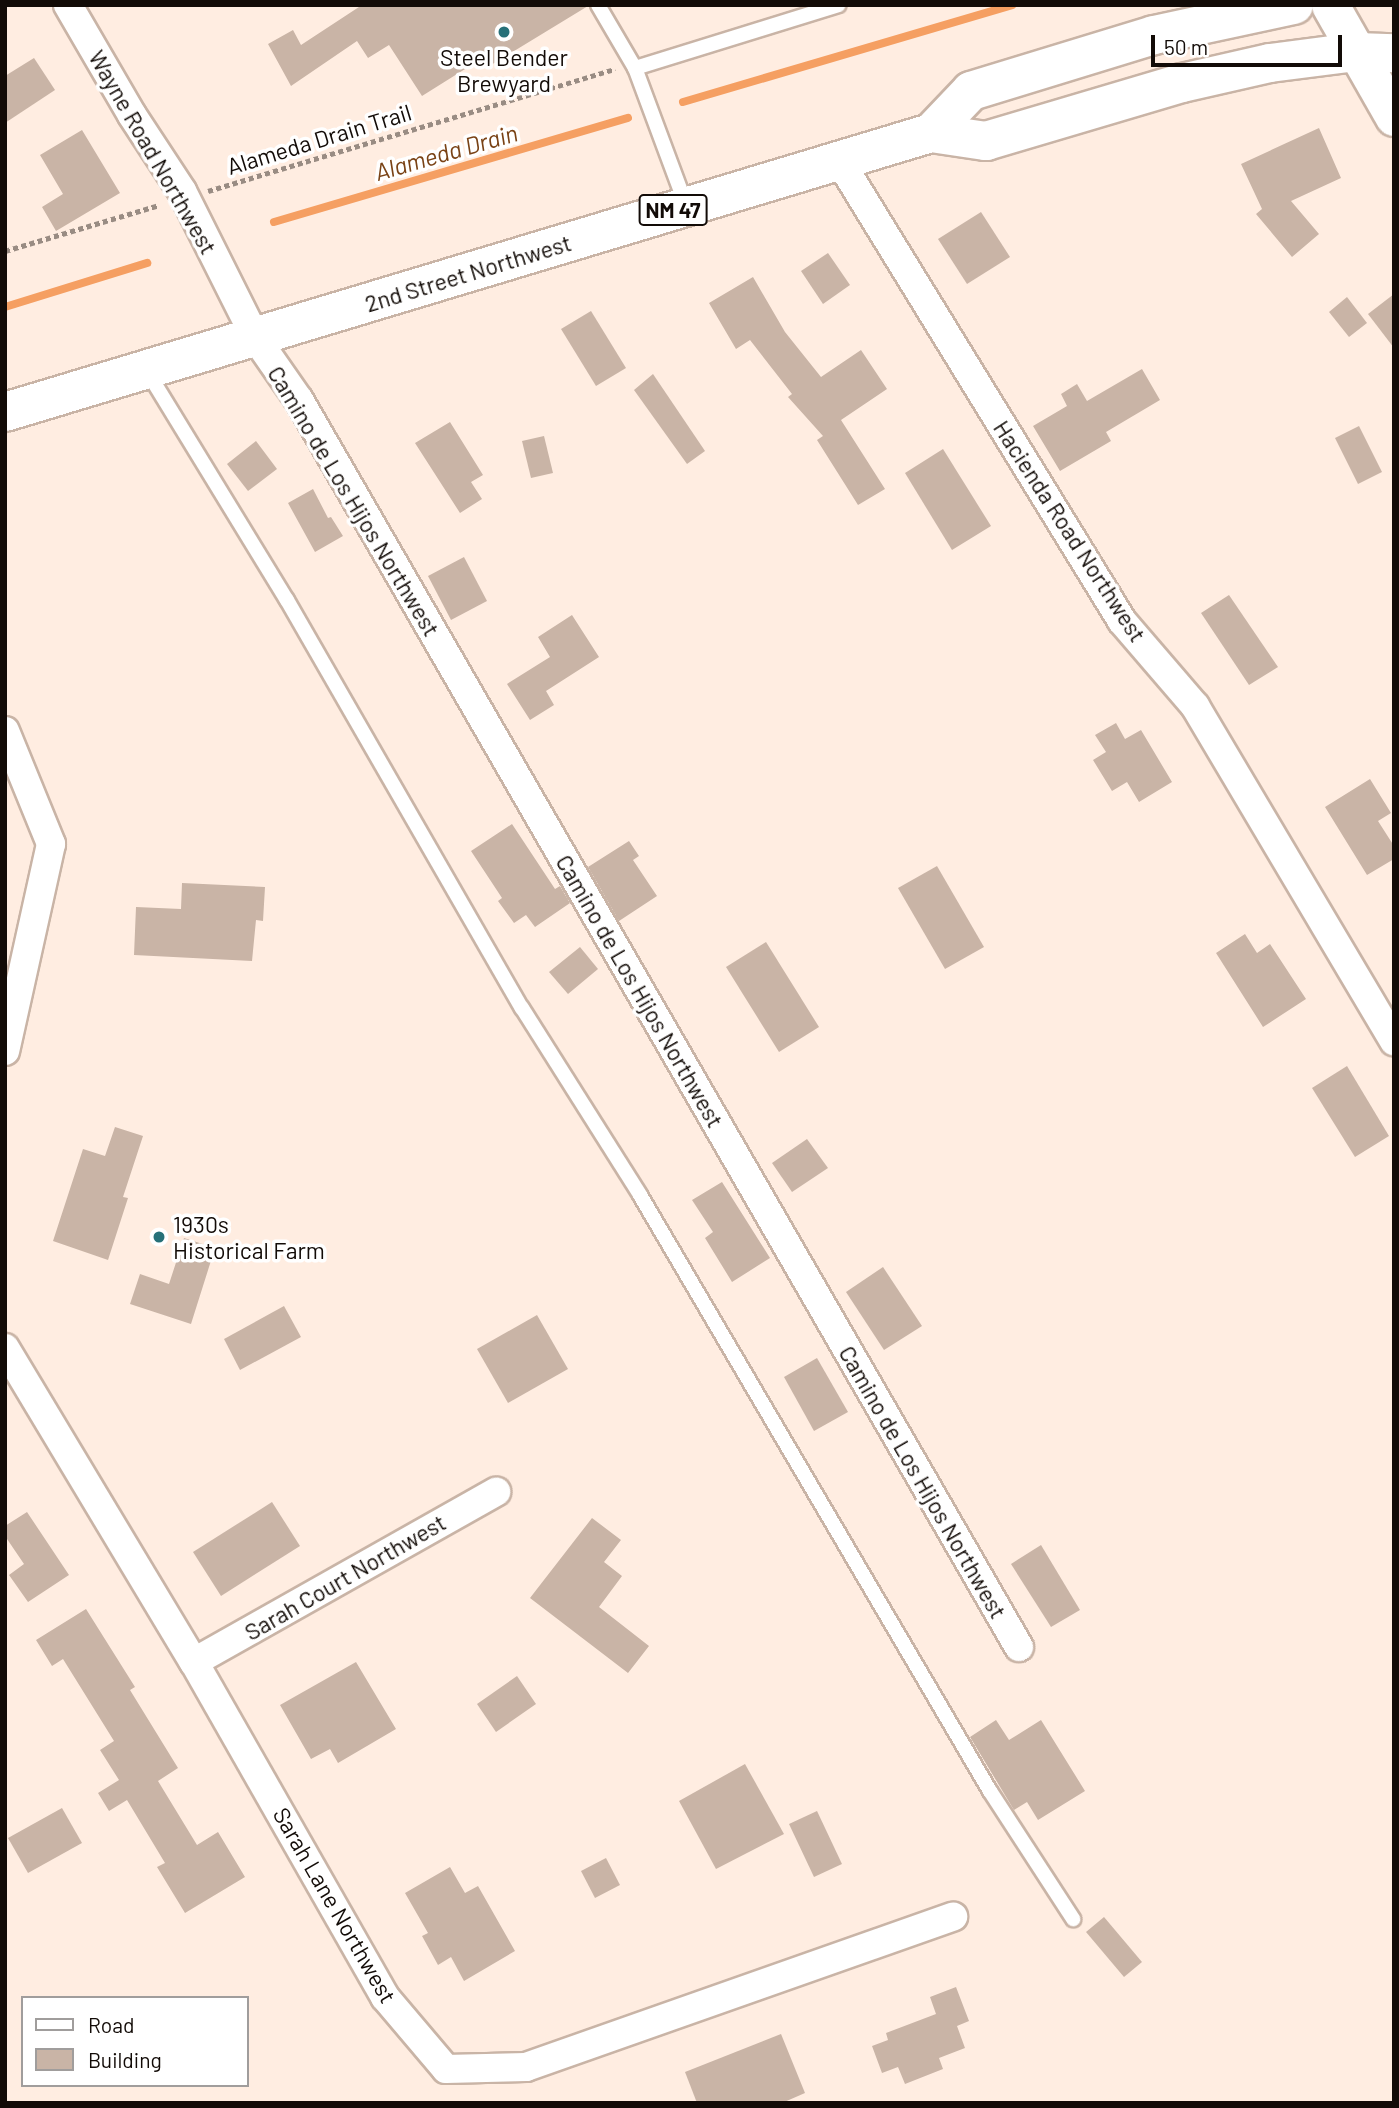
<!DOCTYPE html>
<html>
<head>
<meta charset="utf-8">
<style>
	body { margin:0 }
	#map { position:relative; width:1399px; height:2108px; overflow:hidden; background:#ffede1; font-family:Barlow,sans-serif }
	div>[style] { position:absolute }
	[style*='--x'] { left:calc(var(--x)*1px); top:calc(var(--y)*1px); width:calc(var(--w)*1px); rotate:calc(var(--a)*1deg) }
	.stream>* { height:8px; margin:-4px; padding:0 4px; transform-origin:4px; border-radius:4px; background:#f59f62 }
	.building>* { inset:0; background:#c9b4a6 }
	.path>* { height:4.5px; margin-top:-2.25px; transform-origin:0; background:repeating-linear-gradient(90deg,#998c83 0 5px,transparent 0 8.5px) }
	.roads { filter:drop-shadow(2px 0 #c9b4a6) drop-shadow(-2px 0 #c9b4a6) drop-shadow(0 2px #c9b4a6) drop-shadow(0 -2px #c9b4a6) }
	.service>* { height:14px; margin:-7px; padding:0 7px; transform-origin:7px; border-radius:7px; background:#fff }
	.minor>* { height:28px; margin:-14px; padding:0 14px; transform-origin:14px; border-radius:14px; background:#fff }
	.tertiary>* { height:37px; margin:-18.5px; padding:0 18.5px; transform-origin:18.5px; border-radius:18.5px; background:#fff }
	.primary>* { height:38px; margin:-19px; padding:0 19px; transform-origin:19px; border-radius:19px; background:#fff }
	.dots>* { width:19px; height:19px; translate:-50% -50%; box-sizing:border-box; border:4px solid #fff; border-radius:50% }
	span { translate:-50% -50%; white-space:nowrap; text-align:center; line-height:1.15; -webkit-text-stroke:7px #fff; paint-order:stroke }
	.shield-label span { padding:2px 5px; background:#fff; border:2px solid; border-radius:5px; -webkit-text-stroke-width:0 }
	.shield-label { font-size:21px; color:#120b07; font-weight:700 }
	.poi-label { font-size:23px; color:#120b07 }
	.left { translate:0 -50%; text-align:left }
	.street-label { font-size:23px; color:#120b07 }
	.water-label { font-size:24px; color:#794215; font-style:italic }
	.frame { position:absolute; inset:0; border:7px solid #120b07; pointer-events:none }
	.legend { position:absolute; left:21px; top:1996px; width:228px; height:91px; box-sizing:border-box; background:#fff; border:2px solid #a09d9c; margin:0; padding:9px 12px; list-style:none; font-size:21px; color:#120b07 }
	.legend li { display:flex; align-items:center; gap:14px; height:35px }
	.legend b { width:35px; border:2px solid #a09d9c }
	.scale { position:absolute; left:1151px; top:35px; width:191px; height:32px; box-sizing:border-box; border:4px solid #120b07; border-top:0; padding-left:9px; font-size:21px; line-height:24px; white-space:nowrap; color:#120b07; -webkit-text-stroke:5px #fff; paint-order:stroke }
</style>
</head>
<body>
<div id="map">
	<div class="stream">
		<i style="--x:683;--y:102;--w:343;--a:-16.4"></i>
		<i style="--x:274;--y:222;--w:369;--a:-16.4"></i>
		<i style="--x:5;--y:307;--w:149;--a:-17.2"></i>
	</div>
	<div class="building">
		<i style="clip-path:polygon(362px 5px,588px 5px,588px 6px,486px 68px,481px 59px,422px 96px,389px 45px,368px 58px,357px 41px,291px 86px,268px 44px,293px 30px,301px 45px)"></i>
		<i style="clip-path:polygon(34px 58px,55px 90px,5px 123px,5px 76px)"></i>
		<i style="clip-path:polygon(1319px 128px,1341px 178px,1291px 201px,1319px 234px,1292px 257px,1256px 214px,1262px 209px,1241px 164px)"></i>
		<i style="clip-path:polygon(82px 130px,120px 193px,56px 231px,42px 207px,63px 194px,40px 155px)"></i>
		<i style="clip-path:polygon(981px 212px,1010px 257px,967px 284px,938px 239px)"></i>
		<i style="clip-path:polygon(828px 253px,850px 285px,823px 304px,801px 271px)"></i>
		<i style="clip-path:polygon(753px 277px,785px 332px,821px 377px,861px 350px,887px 389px,841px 420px,885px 489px,858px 505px,817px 440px,823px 436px,788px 397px,792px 394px,750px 340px,736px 349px,709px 303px)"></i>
		<i style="clip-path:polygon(1394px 294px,1394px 348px,1368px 314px)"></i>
		<i style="clip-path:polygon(1347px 297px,1367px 323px,1349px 337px,1329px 312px)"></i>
		<i style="clip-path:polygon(591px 311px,626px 368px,596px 386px,561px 329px)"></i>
		<i style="clip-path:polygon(1142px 369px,1160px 400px,1106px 432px,1111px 441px,1060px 471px,1033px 426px,1067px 406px,1061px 394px,1077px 384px,1087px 401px)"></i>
		<i style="clip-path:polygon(653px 374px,705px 451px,687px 464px,634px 390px)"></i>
		<i style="clip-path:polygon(450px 422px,483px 475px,471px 482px,482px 499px,460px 513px,415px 443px)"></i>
		<i style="clip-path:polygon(1359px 426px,1382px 472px,1358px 484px,1335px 438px)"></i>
		<i style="clip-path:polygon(544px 436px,553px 473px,531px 478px,522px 441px)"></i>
		<i style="clip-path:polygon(256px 441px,277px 469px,248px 491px,227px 464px)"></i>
		<i style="clip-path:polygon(943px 449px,991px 526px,952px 550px,905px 473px)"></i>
		<i style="clip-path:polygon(313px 489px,328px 518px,331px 517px,343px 536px,315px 552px,288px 503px)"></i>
		<i style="clip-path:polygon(464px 557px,487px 601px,451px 620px,428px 576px)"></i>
		<i style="clip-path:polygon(1229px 595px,1278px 667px,1249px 685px,1201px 613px)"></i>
		<i style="clip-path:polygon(572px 615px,599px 657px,546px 691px,554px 705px,530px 720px,507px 684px,550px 657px,538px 637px)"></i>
		<i style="clip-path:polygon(1116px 723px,1125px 739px,1141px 730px,1172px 782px,1139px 802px,1127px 782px,1112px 791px,1093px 760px,1106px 752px,1095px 735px)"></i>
		<i style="clip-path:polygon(1370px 779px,1391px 813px,1378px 821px,1394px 846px,1394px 859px,1367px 875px,1325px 807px)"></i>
		<i style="clip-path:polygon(512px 824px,555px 889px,560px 886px,570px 903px,535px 927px,526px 915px,514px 923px,498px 901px,502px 898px,471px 851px)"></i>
		<i style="clip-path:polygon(629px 841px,639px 856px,633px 860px,657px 896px,619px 921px,588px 867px)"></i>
		<i style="clip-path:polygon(937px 866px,984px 947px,945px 969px,898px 888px)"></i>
		<i style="clip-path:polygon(182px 883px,265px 887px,263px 921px,256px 920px,252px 961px,134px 955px,136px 907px,181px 909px)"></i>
		<i style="clip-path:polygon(1245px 934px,1257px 953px,1270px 944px,1306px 999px,1263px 1027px,1216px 953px)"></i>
		<i style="clip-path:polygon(766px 942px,819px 1027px,779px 1052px,726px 967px)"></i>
		<i style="clip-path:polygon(580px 947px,598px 969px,568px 994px,549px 972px)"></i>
		<i style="clip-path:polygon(1347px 1066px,1389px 1136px,1355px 1157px,1312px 1088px)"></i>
		<i style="clip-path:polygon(115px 1127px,143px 1136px,123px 1197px,128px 1198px,108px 1260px,53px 1241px,83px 1149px,105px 1156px)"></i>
		<i style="clip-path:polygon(807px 1139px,828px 1168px,792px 1192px,772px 1163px)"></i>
		<i style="clip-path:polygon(722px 1182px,770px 1258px,732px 1282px,705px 1238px,713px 1232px,692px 1200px)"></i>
		<i style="clip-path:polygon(184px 1238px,215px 1248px,191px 1324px,130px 1304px,140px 1274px,169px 1284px)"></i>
		<i style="clip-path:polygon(883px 1267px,922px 1326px,884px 1350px,846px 1292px)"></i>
		<i style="clip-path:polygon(284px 1306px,301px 1337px,240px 1370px,224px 1339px)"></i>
		<i style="clip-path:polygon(537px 1315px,568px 1369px,508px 1403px,477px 1349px)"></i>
		<i style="clip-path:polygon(817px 1358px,848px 1412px,814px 1431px,784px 1377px)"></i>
		<i style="clip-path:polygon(272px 1502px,300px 1546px,221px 1596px,193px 1552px)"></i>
		<i style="clip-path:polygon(27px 1512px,69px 1575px,28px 1602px,9px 1575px,24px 1564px,5px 1536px,5px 1526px)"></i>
		<i style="clip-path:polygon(592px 1518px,621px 1540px,604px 1562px,622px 1576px,599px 1607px,649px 1646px,628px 1673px,530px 1598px)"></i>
		<i style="clip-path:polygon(1041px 1545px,1080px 1610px,1051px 1627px,1011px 1564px)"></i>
		<i style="clip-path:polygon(86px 1609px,135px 1687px,130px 1690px,178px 1768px,158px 1781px,197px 1845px,218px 1832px,245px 1877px,185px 1913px,157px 1867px,165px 1863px,127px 1800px,109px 1811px,98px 1793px,119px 1780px,100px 1750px,114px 1741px,63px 1659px,52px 1666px,36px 1640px)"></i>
		<i style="clip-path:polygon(356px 1662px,396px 1729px,338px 1763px,330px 1749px,311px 1759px,280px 1705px)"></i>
		<i style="clip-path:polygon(517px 1676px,536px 1704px,496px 1732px,477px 1704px)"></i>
		<i style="clip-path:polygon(996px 1720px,1009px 1740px,1041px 1720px,1085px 1791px,1038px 1820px,1027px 1802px,1014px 1810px,970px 1737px)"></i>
		<i style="clip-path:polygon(745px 1764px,784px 1834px,716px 1869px,679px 1801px)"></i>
		<i style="clip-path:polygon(62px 1808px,82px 1843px,28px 1873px,8px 1838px)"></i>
		<i style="clip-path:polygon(817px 1811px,842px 1864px,814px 1877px,789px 1824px)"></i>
		<i style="clip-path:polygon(606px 1858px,620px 1885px,595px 1898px,581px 1871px)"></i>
		<i style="clip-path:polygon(450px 1867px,465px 1893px,478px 1886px,515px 1951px,464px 1981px,451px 1957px,438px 1965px,422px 1936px,428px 1933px,405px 1893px)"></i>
		<i style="clip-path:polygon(1104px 1917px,1142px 1962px,1124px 1977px,1086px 1932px)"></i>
		<i style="clip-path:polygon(956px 1987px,969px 2021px,957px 2026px,965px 2048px,939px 2058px,943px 2069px,905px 2084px,898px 2067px,882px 2073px,872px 2046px,888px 2040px,886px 2033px,936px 2014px,930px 1997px)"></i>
		<i style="clip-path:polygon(781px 2034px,805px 2093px,782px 2103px,697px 2103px,685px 2072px)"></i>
	</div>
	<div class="path">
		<i style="--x:208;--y:191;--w:425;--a:-16.7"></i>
		<i style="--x:5;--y:251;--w:161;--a:-16.6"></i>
	</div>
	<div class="roads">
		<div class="service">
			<i style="--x:598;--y:5;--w:73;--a:59.6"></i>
			<i style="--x:686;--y:205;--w:146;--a:-110.4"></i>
			<i style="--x:635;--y:68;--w:213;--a:-17.2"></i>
			<i style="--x:147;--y:371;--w:268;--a:58.6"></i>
			<i style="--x:287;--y:600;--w:471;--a:60.1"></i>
			<i style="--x:522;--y:1008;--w:221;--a:57.7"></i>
			<i style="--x:640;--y:1195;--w:691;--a:59.58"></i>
			<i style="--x:990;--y:1791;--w:153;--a:57"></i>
		</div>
		<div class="minor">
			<i style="--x:68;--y:5;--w:127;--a:59.8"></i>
			<i style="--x:132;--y:115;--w:91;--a:56.7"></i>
			<i style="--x:182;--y:191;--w:163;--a:63.4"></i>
			<i style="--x:255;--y:337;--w:77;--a:55.1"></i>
			<i style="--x:299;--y:400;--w:1440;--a:60"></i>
			<i style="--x:839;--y:160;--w:541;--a:58.45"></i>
			<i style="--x:1122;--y:621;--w:112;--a:49.3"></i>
			<i style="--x:1195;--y:706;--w:390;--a:59.3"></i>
			<i style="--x:5;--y:731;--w:122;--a:67.8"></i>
			<i style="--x:51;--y:844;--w:212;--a:102.5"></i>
			<i style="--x:5;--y:1348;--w:366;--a:59"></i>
			<i style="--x:194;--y:1662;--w:386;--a:60.3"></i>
			<i style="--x:385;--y:1997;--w:94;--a:49.7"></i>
			<i style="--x:446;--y:2069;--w:80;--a:-1.4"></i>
			<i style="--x:526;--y:2067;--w:453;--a:-19.4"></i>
			<i style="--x:194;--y:1662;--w:347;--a:-29.4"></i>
		</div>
		<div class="tertiary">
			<i style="--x:1330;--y:5;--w:129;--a:60.3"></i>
		</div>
		<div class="primary">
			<i style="--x:931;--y:133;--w:58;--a:-46.4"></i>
			<i style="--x:971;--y:91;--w:191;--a:-17"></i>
			<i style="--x:1154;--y:35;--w:143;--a:-12.1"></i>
			<i style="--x:5;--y:412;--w:967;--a:-16.77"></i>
			<i style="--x:931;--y:133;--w:56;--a:8.3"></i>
			<i style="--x:986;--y:141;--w:204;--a:-16.5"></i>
			<i style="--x:1182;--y:83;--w:90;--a:-12.8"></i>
			<i style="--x:1270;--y:63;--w:87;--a:-7.3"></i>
			<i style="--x:1356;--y:52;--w:38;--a:2"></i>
		</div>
	</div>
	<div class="dots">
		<i style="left:504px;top:32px;background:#267078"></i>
		<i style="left:159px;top:1237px;background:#267078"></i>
	</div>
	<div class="shield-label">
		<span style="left:673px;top:210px">NM 47</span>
	</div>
	<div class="poi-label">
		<span style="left:504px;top:70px">Steel Bender<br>Brewyard</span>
		<span class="left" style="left:173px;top:1237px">1930s<br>Historical Farm</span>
	</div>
	<div class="street-label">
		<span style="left:319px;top:139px;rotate:-17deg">Alameda Drain Trail</span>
		<span style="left:153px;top:152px;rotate:60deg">Wayne Road Northwest</span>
		<span style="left:468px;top:273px;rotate:-17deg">2nd Street Northwest</span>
		<span style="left:354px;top:501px;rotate:59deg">Camino de Los Hijos Northwest</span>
		<span style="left:1070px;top:531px;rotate:57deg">Hacienda Road Northwest</span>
		<span style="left:640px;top:991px;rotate:60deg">Camino de Los Hijos Northwest</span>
		<span style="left:923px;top:1482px;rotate:60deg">Camino de Los Hijos Northwest</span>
		<span style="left:345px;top:1577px;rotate:-30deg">Sarah Court Northwest</span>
		<span style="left:335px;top:1905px;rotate:60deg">Sarah Lane Northwest</span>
	</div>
	<div class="water-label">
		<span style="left:446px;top:152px;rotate:-16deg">Alameda Drain</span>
	</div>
	<div class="frame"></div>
	<ul class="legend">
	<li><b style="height:9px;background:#fff"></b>Road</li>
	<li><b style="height:19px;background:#c9b4a6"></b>Building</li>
	</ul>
	<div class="scale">50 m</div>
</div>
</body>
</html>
